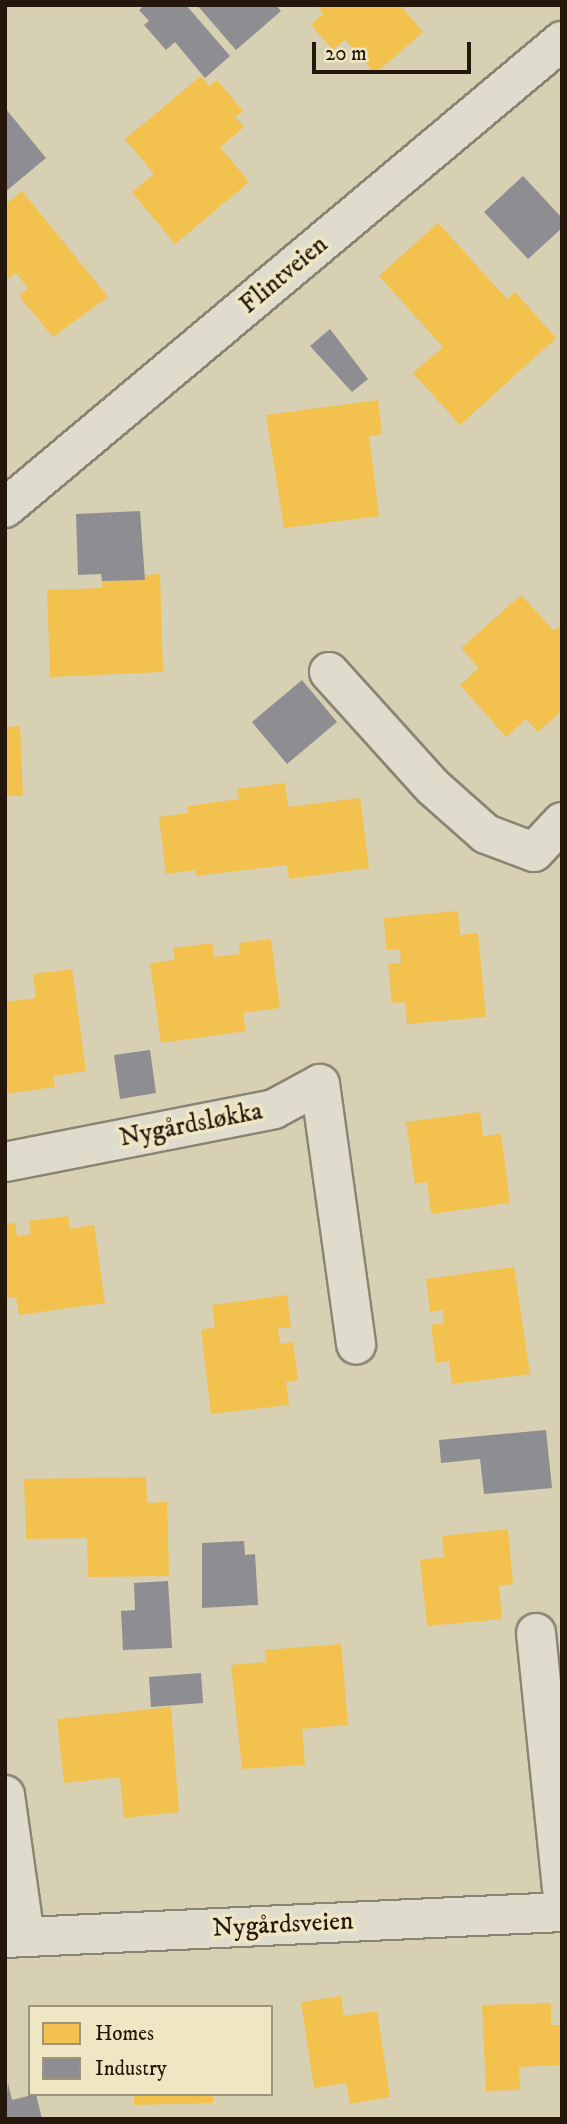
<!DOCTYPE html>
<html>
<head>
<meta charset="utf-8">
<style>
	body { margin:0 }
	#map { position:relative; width:567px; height:2124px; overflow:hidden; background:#d7d0b3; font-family:"IM FELL DW Pica",serif }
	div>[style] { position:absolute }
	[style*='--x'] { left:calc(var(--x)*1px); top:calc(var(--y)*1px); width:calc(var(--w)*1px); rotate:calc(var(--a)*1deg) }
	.homes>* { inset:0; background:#f2c14e }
	.industry>* { inset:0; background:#8d8d92 }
	.roads { filter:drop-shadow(2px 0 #8a8473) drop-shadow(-2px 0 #8a8473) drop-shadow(0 2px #8a8473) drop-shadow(0 -2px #8a8473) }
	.minor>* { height:38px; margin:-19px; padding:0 19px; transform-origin:19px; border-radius:19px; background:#e0dccd }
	span { translate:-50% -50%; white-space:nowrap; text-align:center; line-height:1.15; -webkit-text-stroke:7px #efe6c4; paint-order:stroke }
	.street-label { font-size:26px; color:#26170d }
	.frame { position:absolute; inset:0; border:7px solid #26170d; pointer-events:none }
	.legend { position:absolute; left:28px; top:2005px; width:245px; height:91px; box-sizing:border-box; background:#efe6c4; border:2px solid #9f937b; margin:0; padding:9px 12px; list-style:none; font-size:21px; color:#26170d }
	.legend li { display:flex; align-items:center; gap:14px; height:35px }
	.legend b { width:35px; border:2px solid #9f937b }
	.scale { position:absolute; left:312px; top:42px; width:159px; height:32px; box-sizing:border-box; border:4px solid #26170d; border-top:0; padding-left:9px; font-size:21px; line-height:24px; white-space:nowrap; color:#26170d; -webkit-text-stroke:5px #efe6c4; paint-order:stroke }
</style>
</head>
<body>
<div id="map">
	<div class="homes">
		<i style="clip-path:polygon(316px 5px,400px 5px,423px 32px,375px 74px,345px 39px,333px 50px,311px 25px,323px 14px)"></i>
		<i style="clip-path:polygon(201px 76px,209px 86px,217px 80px,243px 111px,235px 117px,244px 127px,220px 147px,249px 182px,175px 244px,132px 192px,154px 174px,125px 139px)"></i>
		<i style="clip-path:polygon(22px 191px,108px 297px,53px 337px,19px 296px,28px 288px,16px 273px,5px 281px,5px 205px)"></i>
		<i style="clip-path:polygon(438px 223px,507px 299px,515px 292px,556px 338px,460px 425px,413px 373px,443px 347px,379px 276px)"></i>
		<i style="clip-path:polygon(378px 400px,382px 434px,369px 436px,379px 516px,284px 528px,266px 415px)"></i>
		<i style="clip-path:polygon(160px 574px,163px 672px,50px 677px,47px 590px,102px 588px,102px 581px,145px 580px,145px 575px)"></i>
		<i style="clip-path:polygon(521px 595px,554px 631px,558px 627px,562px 631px,562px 710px,538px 732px,526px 719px,506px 737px,460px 685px,479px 668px,461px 648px)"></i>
		<i style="clip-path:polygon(20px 726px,23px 796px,5px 796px,5px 727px)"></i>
		<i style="clip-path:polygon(285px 783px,288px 807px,360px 798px,369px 868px,289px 879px,287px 865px,196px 876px,195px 870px,166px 874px,159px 817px,188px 813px,187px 806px,239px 799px,237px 789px)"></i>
		<i style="clip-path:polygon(458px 911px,460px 935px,478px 933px,486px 1017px,407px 1024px,405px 1002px,392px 1003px,388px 964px,401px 963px,400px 949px,386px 950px,384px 918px)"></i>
		<i style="clip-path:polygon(271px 939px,280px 1008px,243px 1013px,246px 1031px,161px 1043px,150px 963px,175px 960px,173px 948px,212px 943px,214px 957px,240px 954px,239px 943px)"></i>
		<i style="clip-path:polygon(72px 969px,86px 1071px,53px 1076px,55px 1087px,5px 1094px,5px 1002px,36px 998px,33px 974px)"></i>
		<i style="clip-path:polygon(480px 1112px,483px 1136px,501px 1134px,510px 1203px,431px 1214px,427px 1182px,415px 1184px,406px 1122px)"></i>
		<i style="clip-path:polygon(68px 1216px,70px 1229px,94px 1225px,105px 1303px,19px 1315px,16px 1297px,5px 1298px,5px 1224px,15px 1223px,17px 1236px,31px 1234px,29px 1221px)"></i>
		<i style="clip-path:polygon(514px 1267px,530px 1374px,452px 1384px,449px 1361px,436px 1363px,431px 1325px,444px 1323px,443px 1310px,430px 1312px,426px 1279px)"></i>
		<i style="clip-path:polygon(287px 1295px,291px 1327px,278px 1328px,280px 1344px,293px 1342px,298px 1380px,286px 1382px,289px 1405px,211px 1414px,201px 1329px,215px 1328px,212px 1305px)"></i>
		<i style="clip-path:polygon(146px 1477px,147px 1503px,167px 1502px,169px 1576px,88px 1577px,87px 1538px,26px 1539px,24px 1479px)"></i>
		<i style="clip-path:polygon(508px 1529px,513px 1584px,499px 1586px,502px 1619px,427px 1626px,420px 1560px,444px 1557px,442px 1536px)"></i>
		<i style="clip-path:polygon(341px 1644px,348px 1725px,302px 1729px,305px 1765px,242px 1769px,231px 1665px,266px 1662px,265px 1650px)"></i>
		<i style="clip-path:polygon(171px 1707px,179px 1812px,124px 1818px,120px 1777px,64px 1783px,57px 1719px)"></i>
		<i style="clip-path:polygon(341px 1996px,344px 2016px,377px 2011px,390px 2097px,350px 2104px,346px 2083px,314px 2088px,301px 2002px)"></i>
		<i style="clip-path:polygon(551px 2003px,551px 2025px,562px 2025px,562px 2065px,519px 2067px,520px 2090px,486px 2091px,482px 2005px)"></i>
		<i style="clip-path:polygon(134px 2094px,213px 2094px,213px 2103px,134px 2105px)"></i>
	</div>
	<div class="industry">
		<i style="clip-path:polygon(145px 5px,186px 5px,230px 56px,205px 78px,175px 42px,166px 50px,144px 25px,149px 21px,139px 10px)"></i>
		<i style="clip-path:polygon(197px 5px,276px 5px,281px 11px,236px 50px)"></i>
		<i style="clip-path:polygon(5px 108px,46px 158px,5px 192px)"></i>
		<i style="clip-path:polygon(523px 176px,562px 218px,562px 228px,528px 259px,484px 212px)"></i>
		<i style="clip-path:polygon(330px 329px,368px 379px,352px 392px,310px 346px)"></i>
		<i style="clip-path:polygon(140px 511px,145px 580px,102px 581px,101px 574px,78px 575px,76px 514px)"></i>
		<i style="clip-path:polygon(302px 680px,337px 722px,287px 764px,252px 722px)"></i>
		<i style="clip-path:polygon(150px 1050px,156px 1093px,120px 1099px,114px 1055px)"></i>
		<i style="clip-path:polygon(546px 1430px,552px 1488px,484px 1494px,480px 1459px,441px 1463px,439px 1440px)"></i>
		<i style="clip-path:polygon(244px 1541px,245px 1555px,255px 1554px,258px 1605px,202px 1608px,202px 1543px)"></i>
		<i style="clip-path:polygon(168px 1581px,172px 1648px,123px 1650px,121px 1611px,135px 1610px,134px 1583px)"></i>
		<i style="clip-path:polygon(201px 1673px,203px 1703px,151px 1707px,149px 1677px)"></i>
		<i style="clip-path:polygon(8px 2083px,12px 2100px,36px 2094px,42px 2119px,5px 2119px)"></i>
	</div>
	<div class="roads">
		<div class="minor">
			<i style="--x:5;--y:508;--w:727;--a:-39.98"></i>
			<i style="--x:329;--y:672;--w:155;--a:47.9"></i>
			<i style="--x:433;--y:787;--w:71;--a:41.6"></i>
			<i style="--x:486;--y:834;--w:51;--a:20.6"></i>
			<i style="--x:534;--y:852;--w:41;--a:-47"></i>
			<i style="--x:5;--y:1162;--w:274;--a:-11.1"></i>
			<i style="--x:274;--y:1109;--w:52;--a:-28.5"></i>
			<i style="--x:320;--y:1084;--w:263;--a:82.1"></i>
			<i style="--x:536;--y:1633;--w:257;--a:84.2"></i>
			<i style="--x:5;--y:1795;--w:143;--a:82"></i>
			<i style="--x:5;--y:1938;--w:558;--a:-2.67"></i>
		</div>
	</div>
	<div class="street-label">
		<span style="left:284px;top:275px;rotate:-40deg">Flintveien</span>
		<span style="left:191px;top:1125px;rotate:-11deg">Nygårdsløkka</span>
		<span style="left:283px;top:1925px;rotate:-3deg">Nygårdsveien</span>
	</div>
	<div class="frame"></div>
	<ul class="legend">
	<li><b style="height:19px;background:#f2c14e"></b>Homes</li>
	<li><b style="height:19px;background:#8d8d92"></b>Industry</li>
	</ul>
	<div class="scale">20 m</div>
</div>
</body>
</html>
